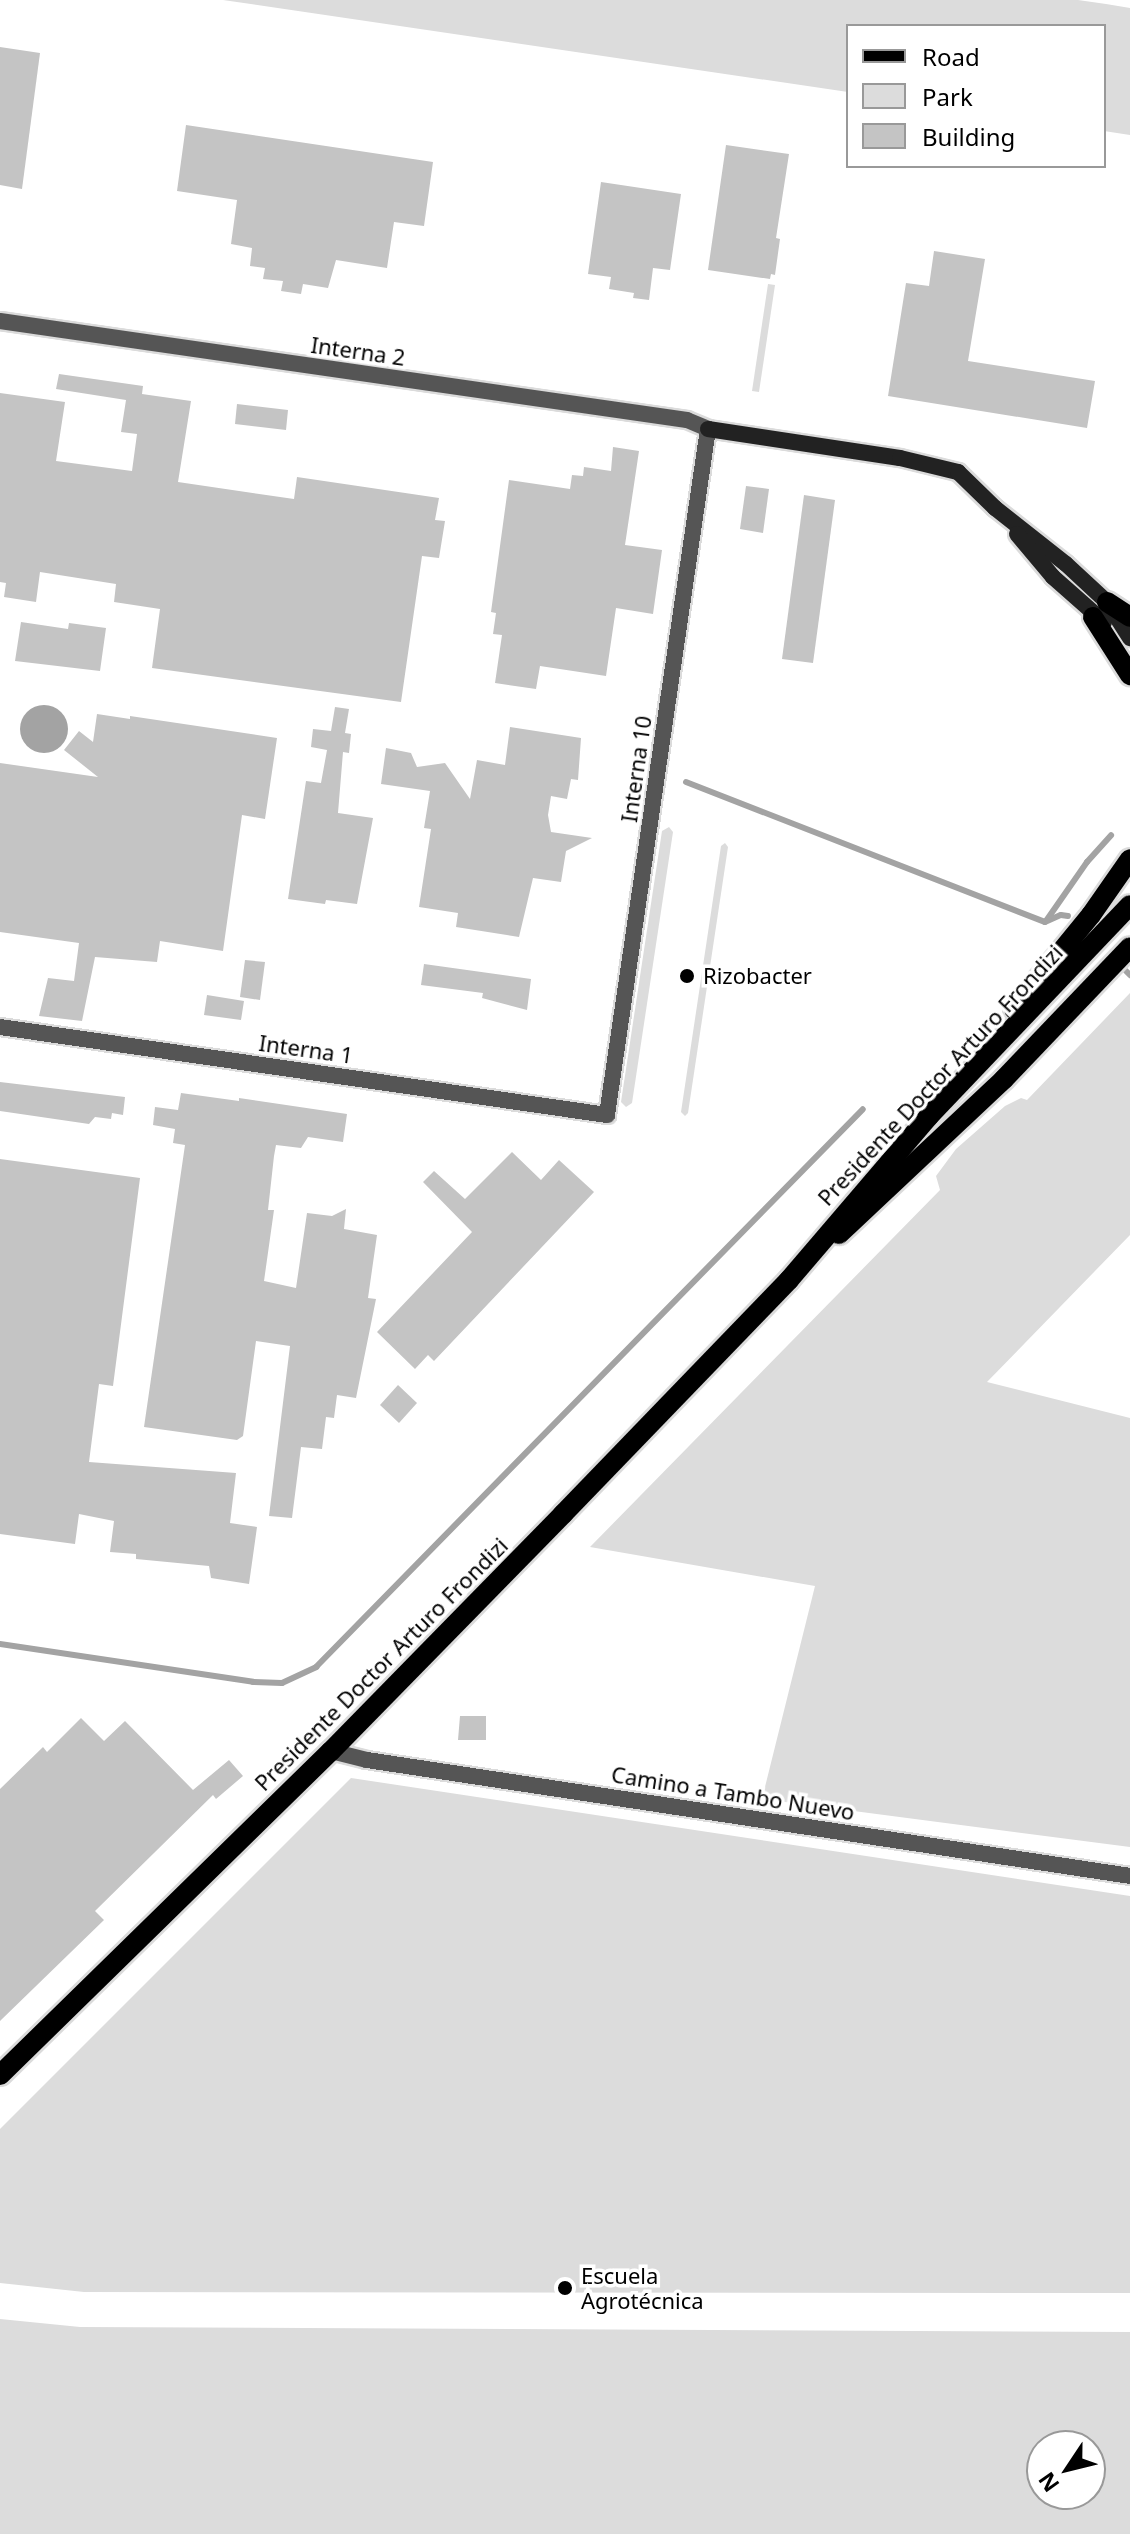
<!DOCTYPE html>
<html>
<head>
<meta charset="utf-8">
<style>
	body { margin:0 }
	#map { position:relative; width:1130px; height:2534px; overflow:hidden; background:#fff; font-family:"Noto Sans",sans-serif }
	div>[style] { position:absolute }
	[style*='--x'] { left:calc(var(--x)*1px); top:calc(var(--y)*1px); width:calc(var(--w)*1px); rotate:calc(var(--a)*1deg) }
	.green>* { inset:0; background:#dcdcdc }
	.water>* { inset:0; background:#a3a3a3 }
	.round { border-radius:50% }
	.stream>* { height:6px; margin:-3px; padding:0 3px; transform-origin:3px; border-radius:3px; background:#a3a3a3 }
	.building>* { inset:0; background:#c4c4c4 }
	.roads { filter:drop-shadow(2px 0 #dbdbdb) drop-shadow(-2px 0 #dbdbdb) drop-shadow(0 2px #dbdbdb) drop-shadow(0 -2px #dbdbdb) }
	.street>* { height:16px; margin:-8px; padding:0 8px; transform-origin:8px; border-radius:8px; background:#555 }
	.secondary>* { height:16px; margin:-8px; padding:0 8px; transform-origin:8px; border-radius:8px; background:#222 }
	.primary>* { height:20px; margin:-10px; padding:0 10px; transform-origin:10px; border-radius:10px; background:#000 }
	.dots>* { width:22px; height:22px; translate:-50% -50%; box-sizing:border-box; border:4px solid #fff; border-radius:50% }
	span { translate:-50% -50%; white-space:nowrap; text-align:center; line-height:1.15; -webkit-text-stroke:7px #fff; paint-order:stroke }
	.street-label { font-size:22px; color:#000 }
	.poi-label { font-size:22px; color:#000 }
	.left { translate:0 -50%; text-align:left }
	.legend { position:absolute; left:846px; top:24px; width:260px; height:144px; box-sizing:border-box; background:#fff; border:2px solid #999; margin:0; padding:10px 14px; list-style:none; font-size:24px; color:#000 }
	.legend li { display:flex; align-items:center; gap:16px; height:40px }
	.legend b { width:40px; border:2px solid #999 }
	.north { position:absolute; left:1026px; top:2430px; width:80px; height:80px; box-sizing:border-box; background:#fff; border:2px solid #999; border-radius:50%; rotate:235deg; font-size:22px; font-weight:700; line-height:32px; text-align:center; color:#000 }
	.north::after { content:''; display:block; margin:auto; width:28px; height:36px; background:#000; clip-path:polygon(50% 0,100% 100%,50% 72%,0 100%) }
</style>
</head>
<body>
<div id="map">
	<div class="green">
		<i style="clip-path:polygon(223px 0,1078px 0,1106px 4px,1130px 8px,1130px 135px,1104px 131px,1104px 26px,848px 26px,848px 92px)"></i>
		<i style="clip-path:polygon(768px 284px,775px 285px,759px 392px,752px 391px)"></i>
		<i style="clip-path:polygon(669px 827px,673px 832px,632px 1103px,626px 1107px,621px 1102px,662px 831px)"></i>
		<i style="clip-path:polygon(725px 843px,728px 847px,688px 1113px,685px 1116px,681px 1112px,721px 846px)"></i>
		<i style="clip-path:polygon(1130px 993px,1130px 1235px,987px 1382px,1130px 1418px,1130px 1847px,762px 1799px,815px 1586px,590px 1547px,940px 1190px,936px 1176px,956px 1149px,1005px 1106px,1021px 1098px,1027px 1100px)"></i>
		<i style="clip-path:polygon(351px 1778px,1130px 1896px,1130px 2293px,84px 2292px,0 2283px,0 2129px)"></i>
		<i style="clip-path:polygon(evenodd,0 2319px,80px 2327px,1130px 2332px,1130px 2534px,0 2534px,0 2319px,1042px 2446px,1090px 2446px,1090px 2494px,1042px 2494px,1042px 2446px)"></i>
	</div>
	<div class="water">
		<i class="round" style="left:20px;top:705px;width:48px;height:48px"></i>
	</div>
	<div class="stream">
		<i style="--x:686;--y:782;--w:385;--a:21.3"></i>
		<i style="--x:1045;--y:922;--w:17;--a:-24"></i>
		<i style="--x:1061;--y:915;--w:7;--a:8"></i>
		<i style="--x:1046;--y:921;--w:72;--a:-55.2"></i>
		<i style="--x:1087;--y:862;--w:36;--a:-48"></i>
		<i style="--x:1126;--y:971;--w:6;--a:45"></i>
		<i style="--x:0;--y:1644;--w:256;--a:8.5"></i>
		<i style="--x:253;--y:1682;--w:29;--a:2"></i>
		<i style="--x:282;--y:1683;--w:38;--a:-25"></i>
		<i style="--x:316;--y:1667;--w:781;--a:-45.57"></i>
	</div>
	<div class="building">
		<i style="clip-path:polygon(0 47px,40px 53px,22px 189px,0 185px)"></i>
		<i style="clip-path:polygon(186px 125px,433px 162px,424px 226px,394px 222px,387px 268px,336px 260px,328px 288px,303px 284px,301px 294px,281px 291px,283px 281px,263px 279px,265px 268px,250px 266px,252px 248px,231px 244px,237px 200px,177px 191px)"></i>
		<i style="clip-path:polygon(726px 145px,789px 154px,776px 238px,780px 239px,775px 275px,771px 274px,770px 279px,708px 270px)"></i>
		<i style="clip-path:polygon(601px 182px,681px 194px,670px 270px,653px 268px,649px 300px,633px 298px,634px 293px,609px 289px,611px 277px,588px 274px)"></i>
		<i style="clip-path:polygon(934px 251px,985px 259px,968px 361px,1095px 381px,1087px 428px,888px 396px,906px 283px,929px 286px)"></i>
		<i style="clip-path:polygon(59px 374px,143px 386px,142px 394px,191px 401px,178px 482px,294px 499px,297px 477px,439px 498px,435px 520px,445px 521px,439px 558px,422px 556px,401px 702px,152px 668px,160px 609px,114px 602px,116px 584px,40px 572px,36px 602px,4px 597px,6px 583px,0 582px,0 393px,65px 402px,56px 461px,132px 471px,137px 434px,121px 432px,126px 400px,56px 389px)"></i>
		<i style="clip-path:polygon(237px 404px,288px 410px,286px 430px,235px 424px)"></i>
		<i style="clip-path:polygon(613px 447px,639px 451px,625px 545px,662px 550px,653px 614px,616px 608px,606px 676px,540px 666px,536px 689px,495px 683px,502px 635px,493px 634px,496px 613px,491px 612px,509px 480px,570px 489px,572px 475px,583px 476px,584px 467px,611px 471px)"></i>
		<i style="clip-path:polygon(746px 486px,769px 489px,763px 533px,740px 529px)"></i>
		<i style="clip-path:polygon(804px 495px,835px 500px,813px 663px,782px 659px)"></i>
		<i style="clip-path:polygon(21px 622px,68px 629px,69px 623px,106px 628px,100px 671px,15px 661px)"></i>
		<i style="clip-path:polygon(335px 707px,349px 709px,345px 733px,351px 734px,349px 753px,343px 752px,338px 813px,373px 818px,357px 904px,326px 900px,325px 904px,288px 899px,306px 781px,321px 783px,327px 750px,311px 747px,313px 729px,331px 731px)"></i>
		<i style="clip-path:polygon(97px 714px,130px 719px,130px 716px,277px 738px,265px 819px,242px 815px,223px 951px,160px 941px,157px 962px,95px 957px,82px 1021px,39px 1016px,48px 978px,74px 981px,79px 943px,0 932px,0 763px,98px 777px,64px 750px,79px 731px,93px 742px)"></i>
		<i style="clip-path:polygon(510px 727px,581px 738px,578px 780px,571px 779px,567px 799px,551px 796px,548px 815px,551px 832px,592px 838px,566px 851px,561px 882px,533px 878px,519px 937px,456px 927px,458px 913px,419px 907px,431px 829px,424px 828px,430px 791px,381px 784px,386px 748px,411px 753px,417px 767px,445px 763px,470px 799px,477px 760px,505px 765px)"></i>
		<i style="clip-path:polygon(245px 960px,265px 962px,260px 1000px,240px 997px)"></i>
		<i style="clip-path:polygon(424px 964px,531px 979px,527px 1010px,482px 998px,483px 993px,421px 985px)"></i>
		<i style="clip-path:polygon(207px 995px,244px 1001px,241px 1020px,204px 1015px)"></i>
		<i style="clip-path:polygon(0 1082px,125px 1097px,123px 1115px,112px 1113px,111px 1119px,95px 1117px,89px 1124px,0 1111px)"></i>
		<i style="clip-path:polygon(181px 1093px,239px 1101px,239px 1098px,347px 1114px,343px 1142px,308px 1137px,301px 1148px,276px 1145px,274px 1156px,268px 1210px,274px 1210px,264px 1281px,296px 1288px,307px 1213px,332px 1216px,346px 1209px,344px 1229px,377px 1235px,368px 1298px,376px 1299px,356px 1398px,337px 1395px,334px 1418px,326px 1417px,322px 1449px,301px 1447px,292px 1518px,269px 1516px,290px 1346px,256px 1341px,243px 1436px,237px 1440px,144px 1427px,185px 1145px,173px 1143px,175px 1129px,153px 1125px,155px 1107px,178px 1110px)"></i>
		<i style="clip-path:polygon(512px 1152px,541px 1180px,559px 1160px,594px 1192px,434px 1361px,428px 1355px,415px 1369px,377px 1332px,472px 1232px,423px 1182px,434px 1171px,465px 1199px)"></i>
		<i style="clip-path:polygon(0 1159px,140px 1178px,113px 1386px,99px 1384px,89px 1462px,236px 1473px,230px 1523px,257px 1527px,249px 1584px,211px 1578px,209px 1566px,136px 1559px,136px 1554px,110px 1552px,114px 1521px,79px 1514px,75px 1544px,0 1534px)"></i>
		<i style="clip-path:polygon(398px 1385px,417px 1403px,399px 1423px,380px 1405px)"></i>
		<i style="clip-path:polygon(460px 1716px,486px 1716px,486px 1740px,458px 1740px)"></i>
		<i style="clip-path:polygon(81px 1718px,104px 1741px,125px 1721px,193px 1790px,229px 1760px,243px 1776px,216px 1799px,213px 1795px,95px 1911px,104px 1920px,0 2021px,0 1789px,43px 1747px,47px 1752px)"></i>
	</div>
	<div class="roads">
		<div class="street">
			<i style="--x:0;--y:321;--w:694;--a:8.2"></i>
			<i style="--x:687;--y:420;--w:23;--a:23"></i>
			<i style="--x:708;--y:429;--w:693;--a:98.38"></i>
			<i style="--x:607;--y:1115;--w:613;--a:-171.75"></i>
			<i style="--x:331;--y:1751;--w:37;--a:14"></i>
			<i style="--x:367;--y:1760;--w:772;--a:8.64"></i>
		</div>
		<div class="secondary">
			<i style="--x:708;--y:429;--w:194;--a:8.6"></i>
			<i style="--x:900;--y:458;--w:60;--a:13.6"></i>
			<i style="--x:958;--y:472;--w:52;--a:44.2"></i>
			<i style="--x:995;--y:508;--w:90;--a:38.3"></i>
			<i style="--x:1066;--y:564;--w:56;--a:42.8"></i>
			<i style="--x:1107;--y:602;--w:43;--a:57.4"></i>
			<i style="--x:1017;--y:534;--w:56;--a:50.1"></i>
			<i style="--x:1053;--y:577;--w:68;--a:41.4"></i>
		</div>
		<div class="primary">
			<i style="--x:1107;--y:602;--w:27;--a:33"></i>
			<i style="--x:1093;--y:617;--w:69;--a:57.5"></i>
			<i style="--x:1014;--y:1009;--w:122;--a:-50.7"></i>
			<i style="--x:1091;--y:915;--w:68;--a:-55.1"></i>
			<i style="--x:839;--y:1234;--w:226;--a:-43.2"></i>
			<i style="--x:1004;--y:1079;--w:182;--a:-46.3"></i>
			<i style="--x:0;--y:2075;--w:463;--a:-44.4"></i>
			<i style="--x:331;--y:1751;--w:332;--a:-45.6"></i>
			<i style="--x:563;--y:1514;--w:325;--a:-46"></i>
			<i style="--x:789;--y:1280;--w:216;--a:-49.5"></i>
			<i style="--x:929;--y:1116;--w:291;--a:-46.4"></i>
		</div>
	</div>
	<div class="dots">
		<i style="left:687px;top:976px;background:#000"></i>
		<i style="left:565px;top:2288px;background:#000"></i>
	</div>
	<div class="street-label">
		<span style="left:358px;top:351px;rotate:8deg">Interna 2</span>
		<span style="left:636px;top:769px;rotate:-82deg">Interna 10</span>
		<span style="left:306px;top:1049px;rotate:8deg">Interna 1</span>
		<span style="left:940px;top:1075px;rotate:-47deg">Presidente Doctor Arturo Frondizi</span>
		<span style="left:381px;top:1664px;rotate:-45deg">Presidente Doctor Arturo Frondizi</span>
		<span style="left:733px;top:1793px;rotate:9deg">Camino a Tambo Nuevo</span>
	</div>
	<div class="poi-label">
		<span class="left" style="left:703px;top:976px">Rizobacter</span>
		<span class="left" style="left:581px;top:2288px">Escuela<br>Agrotécnica</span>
	</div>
	<ul class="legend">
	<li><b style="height:10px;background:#000"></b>Road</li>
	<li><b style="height:22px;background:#dcdcdc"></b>Park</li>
	<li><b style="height:22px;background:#c4c4c4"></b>Building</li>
	</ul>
	<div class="north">N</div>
</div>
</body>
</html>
